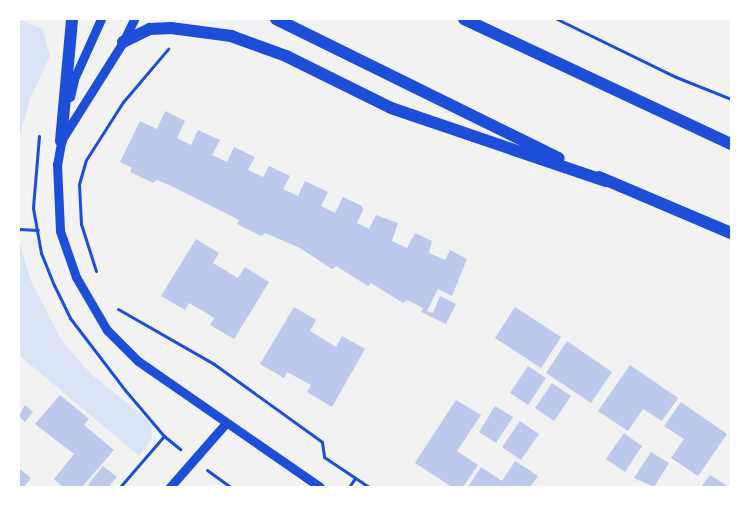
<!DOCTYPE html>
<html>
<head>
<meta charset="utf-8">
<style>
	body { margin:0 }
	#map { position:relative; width:750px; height:506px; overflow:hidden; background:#f2f2f2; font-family:"IBM Plex Sans",sans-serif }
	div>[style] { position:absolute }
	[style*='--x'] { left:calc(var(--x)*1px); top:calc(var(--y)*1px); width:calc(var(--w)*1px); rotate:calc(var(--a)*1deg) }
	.green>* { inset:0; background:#dbe4f7 }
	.building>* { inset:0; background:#bdc9ec }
	.path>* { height:3px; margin:-1.5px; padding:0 1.5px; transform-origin:1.5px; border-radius:1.5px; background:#1d4ed8 }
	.tertiary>* { height:9px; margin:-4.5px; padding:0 4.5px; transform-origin:4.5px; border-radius:4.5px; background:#1d4ed8 }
	.primary>* { height:12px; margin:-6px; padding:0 6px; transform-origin:6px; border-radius:6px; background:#1d4ed8 }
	span { translate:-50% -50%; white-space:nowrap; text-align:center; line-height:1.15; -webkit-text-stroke:5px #fff; paint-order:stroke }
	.frame { position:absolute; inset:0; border:20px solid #fff; pointer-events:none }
</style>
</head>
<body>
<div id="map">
	<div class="green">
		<i style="clip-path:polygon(19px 19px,43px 29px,50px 56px,30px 99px,19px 138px)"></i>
		<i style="clip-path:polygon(19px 239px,30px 279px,62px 341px,92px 375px,151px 422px,152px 439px,139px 456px,19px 355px)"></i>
	</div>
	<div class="building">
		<i style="clip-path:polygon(165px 111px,185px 121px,177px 138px,191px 145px,198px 130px,220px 140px,212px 155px,227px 162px,234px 147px,255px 157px,248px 170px,263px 177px,269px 166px,290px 176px,283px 189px,298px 196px,305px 181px,328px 192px,321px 206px,335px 213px,343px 197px,362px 206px,363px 210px,357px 223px,369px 229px,376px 215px,398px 223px,392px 241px,407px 248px,415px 233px,432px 241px,429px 253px,445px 260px,450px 250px,467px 259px,452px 296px,438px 289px,427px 311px,433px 313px,440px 296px,456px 304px,446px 324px,421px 312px,423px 308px,407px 300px,403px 303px,371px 283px,368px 286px,336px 266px,332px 269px,300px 248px,265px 233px,261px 236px,237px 224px,239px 220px,169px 185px,157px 180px,153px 183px,130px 172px,132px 168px,120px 162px,140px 121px,157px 129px)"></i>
		<i style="clip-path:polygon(196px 239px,219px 253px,213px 263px,238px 278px,245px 267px,269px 282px,234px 339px,210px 325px,214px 318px,203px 311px,189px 303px,185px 310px,161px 296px)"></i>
		<i style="clip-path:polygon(294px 307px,316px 320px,310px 331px,336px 347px,342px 336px,365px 349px,332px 407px,307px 392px,311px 385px,287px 372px,284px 378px,260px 364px)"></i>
		<i style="clip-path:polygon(515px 307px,561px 337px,541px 368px,495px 338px)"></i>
		<i style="clip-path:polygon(567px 341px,612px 372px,591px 403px,546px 373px)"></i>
		<i style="clip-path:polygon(630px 365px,678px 398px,662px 421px,643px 409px,628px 431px,598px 411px)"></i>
		<i style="clip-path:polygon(528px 366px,546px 378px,528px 405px,510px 393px)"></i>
		<i style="clip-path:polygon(552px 383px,571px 396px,554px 421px,535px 408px)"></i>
		<i style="clip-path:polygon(60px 395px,89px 419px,84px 425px,114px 450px,82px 487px,63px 487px,54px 479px,74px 454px,35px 424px)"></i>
		<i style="clip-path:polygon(456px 400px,481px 415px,457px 451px,478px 465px,463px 487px,452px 487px,415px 463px)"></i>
		<i style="clip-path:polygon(681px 402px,727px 434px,698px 476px,671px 458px,684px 439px,664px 426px)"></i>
		<i style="clip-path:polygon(25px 405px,33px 412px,25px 422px,19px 416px)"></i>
		<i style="clip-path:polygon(495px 406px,513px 417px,496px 443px,479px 432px)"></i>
		<i style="clip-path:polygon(520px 421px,539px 434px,521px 460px,502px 447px)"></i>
		<i style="clip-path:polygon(624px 433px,642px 446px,625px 472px,606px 459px)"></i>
		<i style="clip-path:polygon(651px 452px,669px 463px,654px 487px,634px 478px)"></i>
		<i style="clip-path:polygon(515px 461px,538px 476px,530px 487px,468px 487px,481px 467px,502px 481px)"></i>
		<i style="clip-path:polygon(103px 466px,117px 477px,108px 487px,91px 487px,88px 485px)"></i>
		<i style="clip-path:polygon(19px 468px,31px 478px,24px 487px,19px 487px)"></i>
		<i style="clip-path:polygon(710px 475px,729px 487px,701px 487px)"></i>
	</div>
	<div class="path">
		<i style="--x:557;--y:19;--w:132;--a:26"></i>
		<i style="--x:676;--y:77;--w:59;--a:21.8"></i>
		<i style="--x:39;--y:136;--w:72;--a:94.8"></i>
		<i style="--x:33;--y:208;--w:46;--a:79.9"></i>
		<i style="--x:41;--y:253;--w:35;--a:68"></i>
		<i style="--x:54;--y:285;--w:37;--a:64"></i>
		<i style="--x:70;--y:318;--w:91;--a:52.6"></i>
		<i style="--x:125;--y:390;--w:60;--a:49.7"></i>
		<i style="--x:164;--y:436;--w:21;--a:39"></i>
		<i style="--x:19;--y:229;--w:19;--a:3"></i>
		<i style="--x:96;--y:271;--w:49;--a:-107.7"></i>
		<i style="--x:81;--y:224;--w:40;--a:-92.9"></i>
		<i style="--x:79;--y:184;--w:25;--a:-74"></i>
		<i style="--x:86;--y:160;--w:69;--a:-57.5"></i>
		<i style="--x:123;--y:102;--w:70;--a:-49.7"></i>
		<i style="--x:118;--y:309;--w:111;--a:29.8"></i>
		<i style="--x:214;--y:364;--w:133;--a:35.8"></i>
		<i style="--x:322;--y:442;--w:15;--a:82"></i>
		<i style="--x:324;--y:457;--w:54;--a:33.7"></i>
		<i style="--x:207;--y:470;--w:29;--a:36"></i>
		<i style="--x:120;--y:487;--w:67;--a:-49.2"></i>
		<i style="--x:349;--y:487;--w:11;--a:-56"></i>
	</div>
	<div class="tertiary">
		<i style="--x:70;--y:97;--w:18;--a:-77"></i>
		<i style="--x:74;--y:79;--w:66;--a:-65.8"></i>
		<i style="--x:62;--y:137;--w:27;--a:100"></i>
		<i style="--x:57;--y:164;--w:67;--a:87.4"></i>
		<i style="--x:60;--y:231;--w:49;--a:70.8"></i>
		<i style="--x:76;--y:277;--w:61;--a:59.7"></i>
		<i style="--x:107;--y:330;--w:44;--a:45"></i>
		<i style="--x:138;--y:361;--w:221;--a:34.7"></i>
		<i style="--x:62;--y:139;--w:115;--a:-57.8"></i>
		<i style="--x:123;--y:42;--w:25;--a:-64"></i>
		<i style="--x:170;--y:487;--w:85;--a:-48.8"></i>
	</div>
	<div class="primary">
		<i style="--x:276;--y:19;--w:315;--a:26.2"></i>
		<i style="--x:464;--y:19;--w:295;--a:25.1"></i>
		<i style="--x:123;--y:42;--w:30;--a:-26"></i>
		<i style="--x:150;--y:29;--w:21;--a:-3"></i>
		<i style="--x:171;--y:28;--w:61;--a:7.6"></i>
		<i style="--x:231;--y:36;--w:59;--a:20"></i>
		<i style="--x:286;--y:56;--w:117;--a:26.3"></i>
		<i style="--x:391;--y:108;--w:227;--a:18.8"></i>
		<i style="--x:61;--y:141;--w:122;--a:-84.8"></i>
		<i style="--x:599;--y:177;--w:143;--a:23"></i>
	</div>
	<div class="frame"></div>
</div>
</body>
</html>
